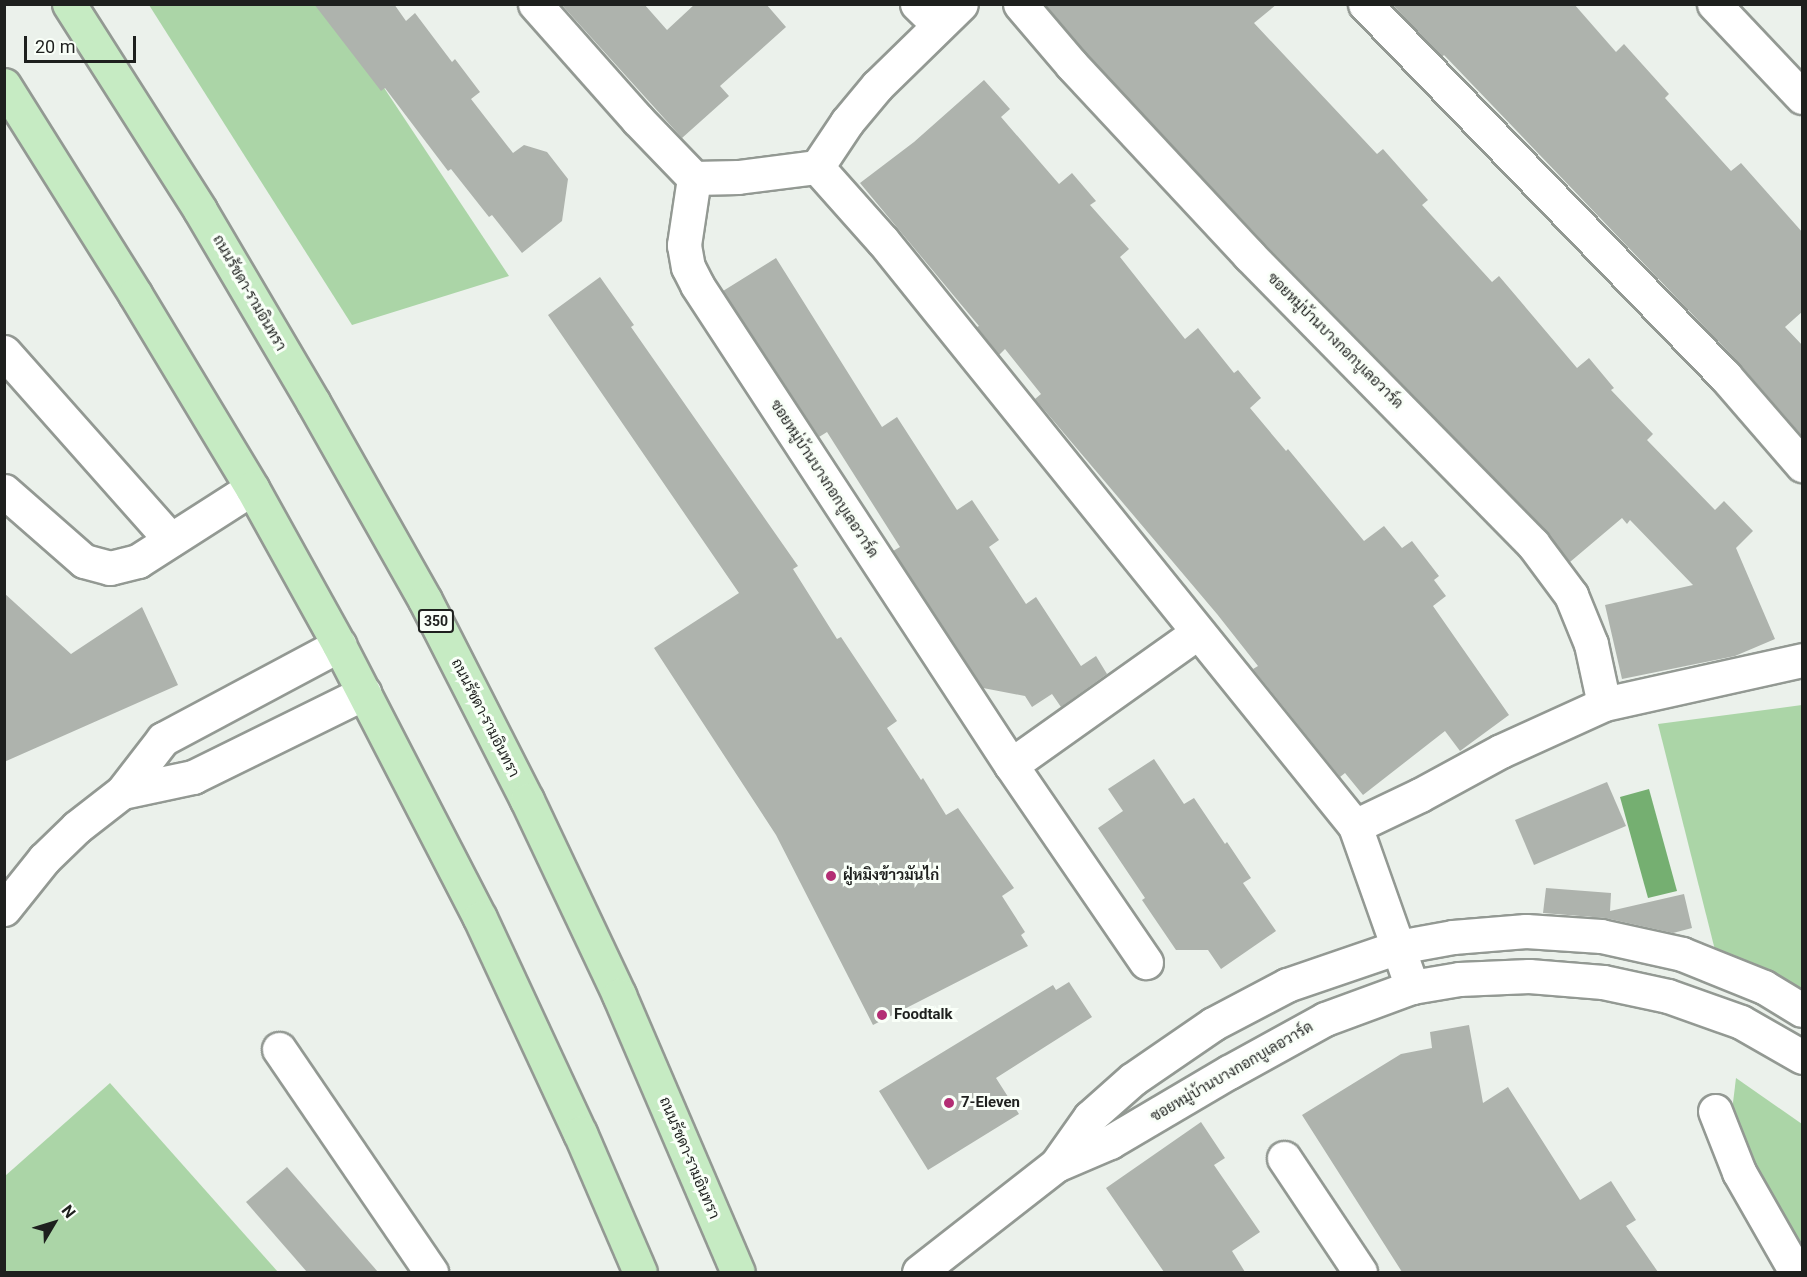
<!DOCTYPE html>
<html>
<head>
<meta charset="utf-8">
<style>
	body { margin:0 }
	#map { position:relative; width:1807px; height:1277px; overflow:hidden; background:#ebf1eb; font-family:Roboto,Sarabun,sans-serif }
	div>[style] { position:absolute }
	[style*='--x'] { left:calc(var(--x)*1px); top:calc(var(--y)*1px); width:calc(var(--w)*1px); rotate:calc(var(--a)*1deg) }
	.green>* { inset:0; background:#abd5a7 }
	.water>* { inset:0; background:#75af71 }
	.building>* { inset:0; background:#aeb3ad }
	.roads { filter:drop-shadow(2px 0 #939993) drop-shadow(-2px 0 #939993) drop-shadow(0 2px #939993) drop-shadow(0 -2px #939993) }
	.minor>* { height:33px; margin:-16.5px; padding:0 16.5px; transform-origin:16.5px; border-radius:16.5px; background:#fff }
	.major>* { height:33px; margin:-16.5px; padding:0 16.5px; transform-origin:16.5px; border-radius:16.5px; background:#c6ebc3 }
	.dots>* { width:16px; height:16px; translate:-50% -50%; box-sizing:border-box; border:3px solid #f9fff8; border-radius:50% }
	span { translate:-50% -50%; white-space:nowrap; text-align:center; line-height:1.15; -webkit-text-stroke:6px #f9fff8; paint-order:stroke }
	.shield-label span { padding:2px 4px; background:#f9fff8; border:2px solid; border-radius:4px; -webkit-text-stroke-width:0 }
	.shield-label { font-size:14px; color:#1e201e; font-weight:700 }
	.street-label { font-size:15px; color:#1e201e }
	.poi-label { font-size:15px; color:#1e201e; font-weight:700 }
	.left { translate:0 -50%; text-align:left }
	.frame { position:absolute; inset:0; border:6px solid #1e201e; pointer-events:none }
	.north { position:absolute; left:24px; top:1193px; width:60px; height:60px; -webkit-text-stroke:4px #f9fff8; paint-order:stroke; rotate:52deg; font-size:16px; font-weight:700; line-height:24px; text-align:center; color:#1e201e }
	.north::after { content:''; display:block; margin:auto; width:21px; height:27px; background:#1e201e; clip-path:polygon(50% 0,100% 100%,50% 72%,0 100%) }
	.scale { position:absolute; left:24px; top:36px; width:112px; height:27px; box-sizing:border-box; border:3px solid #1e201e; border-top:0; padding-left:8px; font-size:18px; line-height:21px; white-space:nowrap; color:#1e201e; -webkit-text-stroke:4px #f9fff8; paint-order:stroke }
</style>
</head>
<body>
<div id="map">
	<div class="green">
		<i style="clip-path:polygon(149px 5px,329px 5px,509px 276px,352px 325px)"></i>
		<i style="clip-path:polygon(1802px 705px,1802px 998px,1717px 958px,1658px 724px)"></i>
		<i style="clip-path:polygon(1736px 1078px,1802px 1124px,1802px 1272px,1744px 1162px,1732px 1111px)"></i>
		<i style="clip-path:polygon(110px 1083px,278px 1272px,5px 1272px,5px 1176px)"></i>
	</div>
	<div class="water">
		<i style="clip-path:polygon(1649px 789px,1677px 891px,1648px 898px,1620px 797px)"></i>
	</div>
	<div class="building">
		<i style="clip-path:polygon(314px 4px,394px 4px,406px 21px,415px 13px,452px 62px,455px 59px,480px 92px,471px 99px,513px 153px,524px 145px,547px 152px,568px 179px,562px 221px,522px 253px,492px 215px,489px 217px,451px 169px,448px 171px,385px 88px,381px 91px)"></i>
		<i style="clip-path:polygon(561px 4px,644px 4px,667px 30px,695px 4px,766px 4px,786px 27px,720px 86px,729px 96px,682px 138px)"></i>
		<i style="clip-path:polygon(1045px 4px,1277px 4px,1254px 23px,1377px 154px,1383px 149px,1428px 200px,1422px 205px,1492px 282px,1499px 276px,1577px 368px,1589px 358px,1614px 388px,1611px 390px,1653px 434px,1647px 440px,1715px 510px,1724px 501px,1753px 531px,1736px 548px,1775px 639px,1735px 656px,1622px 679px,1605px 605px,1693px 585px,1630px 520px,1627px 524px,1622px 518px,1570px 562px,1546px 531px,1263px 242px,1086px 53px)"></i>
		<i style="clip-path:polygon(1392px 4px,1574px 4px,1616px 52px,1624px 44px,1669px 94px,1665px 98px,1731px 171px,1741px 163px,1803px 233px,1803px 311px,1785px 327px,1803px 346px,1803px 437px,1739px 363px,1444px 55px,1442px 57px)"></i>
		<i style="clip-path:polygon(984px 80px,1010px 109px,1001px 117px,1059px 184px,1072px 173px,1096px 201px,1090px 205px,1129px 249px,1120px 257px,1185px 339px,1198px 328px,1234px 373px,1238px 370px,1261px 398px,1250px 408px,1286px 451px,1288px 449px,1364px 541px,1384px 526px,1402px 548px,1412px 541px,1439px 576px,1434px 580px,1446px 596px,1433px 606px,1509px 715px,1460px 751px,1445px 731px,1363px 795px,1345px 773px,1340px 777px,1253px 669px,1258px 666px,1217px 614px,1035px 399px,1041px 394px,1005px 349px,999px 355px,977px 327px,979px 326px,860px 183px,914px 142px)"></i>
		<i style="clip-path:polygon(776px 258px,882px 427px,897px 417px,957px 510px,972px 500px,999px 540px,989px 547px,1026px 604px,1036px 597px,1081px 666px,1096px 656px,1107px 674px,1061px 707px,1052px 694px,1032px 707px,1025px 696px,983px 688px,893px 551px,900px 547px,827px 432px,819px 437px,723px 291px)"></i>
		<i style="clip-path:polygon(600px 277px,634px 325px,631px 327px,798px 566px,793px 569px,837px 639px,841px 637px,897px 721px,887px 728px,921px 780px,923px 778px,946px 815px,958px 808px,1014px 888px,1002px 896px,1025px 932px,1021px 935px,1028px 946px,873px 1025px,776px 835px,654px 648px,739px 593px,548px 315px)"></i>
		<i style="clip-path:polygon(4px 593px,71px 654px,142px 607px,178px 685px,4px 762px)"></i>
		<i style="clip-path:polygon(1154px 759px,1184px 804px,1194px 798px,1225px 844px,1227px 842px,1251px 878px,1243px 883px,1276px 931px,1221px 969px,1208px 950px,1176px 950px,1142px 900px,1145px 898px,1098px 828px,1123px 811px,1108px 789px)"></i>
		<i style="clip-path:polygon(1607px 782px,1626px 826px,1534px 865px,1515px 820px)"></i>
		<i style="clip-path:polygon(1546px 888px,1611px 893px,1610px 911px,1684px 894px,1692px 928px,1673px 933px,1605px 918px,1543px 913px)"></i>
		<i style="clip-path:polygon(1069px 982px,1092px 1017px,996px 1078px,1019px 1114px,928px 1170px,879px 1091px,1053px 985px,1056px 990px)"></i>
		<i style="clip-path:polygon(1469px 1025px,1483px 1103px,1508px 1087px,1580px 1200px,1611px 1181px,1636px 1220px,1626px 1226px,1658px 1272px,1402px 1272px,1302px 1115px,1401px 1054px,1432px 1048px,1430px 1032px)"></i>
		<i style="clip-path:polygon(1201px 1122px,1225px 1158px,1214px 1165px,1260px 1232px,1232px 1251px,1245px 1272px,1164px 1272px,1106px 1188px)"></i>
		<i style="clip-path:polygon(287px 1167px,378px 1272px,307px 1272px,246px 1202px)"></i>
	</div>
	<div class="roads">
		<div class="minor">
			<i style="--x:535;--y:4;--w:154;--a:48.4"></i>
			<i style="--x:637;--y:119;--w:82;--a:46"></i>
			<i style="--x:694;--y:178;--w:44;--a:-1.3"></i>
			<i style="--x:738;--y:177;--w:80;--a:-7.2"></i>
			<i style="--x:817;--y:167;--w:54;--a:-56.3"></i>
			<i style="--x:847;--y:122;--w:47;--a:-50.2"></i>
			<i style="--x:877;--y:86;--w:117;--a:-44.3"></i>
			<i style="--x:917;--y:4;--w:30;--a:44"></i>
			<i style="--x:1020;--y:4;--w:80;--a:49.6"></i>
			<i style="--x:1072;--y:65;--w:260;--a:47"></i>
			<i style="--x:1249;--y:255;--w:405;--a:45.5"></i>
			<i style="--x:1533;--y:544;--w:64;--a:53.3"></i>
			<i style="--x:1571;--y:595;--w:53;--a:67.8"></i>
			<i style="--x:1591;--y:644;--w:61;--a:77.8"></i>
			<i style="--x:1365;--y:4;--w:518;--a:45.94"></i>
			<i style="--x:1725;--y:376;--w:118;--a:49.1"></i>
			<i style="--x:1714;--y:4;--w:128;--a:46.6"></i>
			<i style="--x:817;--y:167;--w:99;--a:48.3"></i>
			<i style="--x:883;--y:241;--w:752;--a:51.1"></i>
			<i style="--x:1355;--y:826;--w:171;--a:70.5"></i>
			<i style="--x:694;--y:178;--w:68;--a:98.5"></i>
			<i style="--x:684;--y:245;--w:22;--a:80"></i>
			<i style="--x:688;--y:267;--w:20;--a:63"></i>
			<i style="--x:697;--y:285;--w:574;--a:56.81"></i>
			<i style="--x:1011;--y:765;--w:239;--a:55.6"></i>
			<i style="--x:4;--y:352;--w:251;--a:48.4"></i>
			<i style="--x:4;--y:491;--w:106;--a:41.2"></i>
			<i style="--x:84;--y:561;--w:27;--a:15"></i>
			<i style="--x:110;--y:568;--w:29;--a:-14"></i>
			<i style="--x:138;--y:561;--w:135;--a:-32.6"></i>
			<i style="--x:1011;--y:765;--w:229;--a:-35.4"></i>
			<i style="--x:122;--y:792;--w:73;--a:-11.9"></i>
			<i style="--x:193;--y:777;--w:191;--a:-26.2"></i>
			<i style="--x:1355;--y:826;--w:72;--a:-25.5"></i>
			<i style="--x:1420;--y:795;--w:92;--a:-28.5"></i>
			<i style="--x:1501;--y:751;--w:113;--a:-24.5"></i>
			<i style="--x:1604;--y:704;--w:203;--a:-12.5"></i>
			<i style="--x:4;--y:909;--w:64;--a:-51.3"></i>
			<i style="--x:44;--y:859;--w:46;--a:-44.1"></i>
			<i style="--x:77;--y:827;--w:57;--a:-37.9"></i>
			<i style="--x:122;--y:792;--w:67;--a:-52.3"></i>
			<i style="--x:163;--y:739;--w:200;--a:-28.1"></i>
			<i style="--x:279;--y:1049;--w:270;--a:55.7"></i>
			<i style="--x:1715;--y:1111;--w:66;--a:68.5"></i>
			<i style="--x:1739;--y:1172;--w:115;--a:60.3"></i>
			<i style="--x:1284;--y:1158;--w:137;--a:56.3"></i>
			<i style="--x:1056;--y:1165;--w:59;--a:-54.7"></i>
			<i style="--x:1090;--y:1117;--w:57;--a:-41.5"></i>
			<i style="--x:1133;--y:1079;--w:97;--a:-34.5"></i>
			<i style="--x:1213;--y:1024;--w:84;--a:-27.8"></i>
			<i style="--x:1287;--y:985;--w:117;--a:-18.9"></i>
			<i style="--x:1398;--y:947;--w:56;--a:-10.3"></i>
			<i style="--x:1453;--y:937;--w:73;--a:-4.7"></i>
			<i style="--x:1526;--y:931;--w:75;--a:3.8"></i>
			<i style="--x:1601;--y:936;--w:83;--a:12.5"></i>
			<i style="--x:1682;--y:954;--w:88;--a:21.9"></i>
			<i style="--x:1764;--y:987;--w:44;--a:31.2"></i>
			<i style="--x:919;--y:1272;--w:174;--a:-38"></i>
			<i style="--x:1056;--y:1165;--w:59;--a:-23.1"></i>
			<i style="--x:1110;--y:1142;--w:138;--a:-30.5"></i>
			<i style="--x:1229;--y:1072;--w:110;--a:-28.9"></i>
			<i style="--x:1325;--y:1019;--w:93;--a:-20.2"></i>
			<i style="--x:1412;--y:987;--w:48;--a:-9.7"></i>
			<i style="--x:1459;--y:979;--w:70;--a:-2.5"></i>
			<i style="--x:1529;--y:976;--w:74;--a:4.6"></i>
			<i style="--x:1603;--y:982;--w:66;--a:12.2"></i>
			<i style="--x:1668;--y:996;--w:77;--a:19.6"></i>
			<i style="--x:1741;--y:1022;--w:70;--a:29.8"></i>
		</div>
		<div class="major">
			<i style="--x:69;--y:4;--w:244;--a:57.5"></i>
			<i style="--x:200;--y:210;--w:223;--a:59.5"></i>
			<i style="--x:313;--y:402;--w:227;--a:60.5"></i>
			<i style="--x:425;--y:600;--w:225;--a:63"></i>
			<i style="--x:527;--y:800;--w:216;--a:64.7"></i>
			<i style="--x:619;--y:995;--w:301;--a:66.8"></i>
			<i style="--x:4;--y:85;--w:247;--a:57.9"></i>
			<i style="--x:135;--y:294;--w:227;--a:58.9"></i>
			<i style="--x:252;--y:488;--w:179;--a:61"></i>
			<i style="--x:339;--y:645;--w:307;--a:62.7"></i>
			<i style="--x:480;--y:918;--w:237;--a:65.1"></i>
			<i style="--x:580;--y:1133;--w:151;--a:66.7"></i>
		</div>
	</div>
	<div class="dots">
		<i style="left:831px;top:876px;background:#b32e74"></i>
		<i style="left:882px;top:1015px;background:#b32e74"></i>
		<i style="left:949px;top:1103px;background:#b32e74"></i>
	</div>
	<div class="shield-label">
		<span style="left:436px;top:621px">350</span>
	</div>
	<div class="street-label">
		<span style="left:249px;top:293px;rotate:60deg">ถนนรัชดา-รามอินทรา</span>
		<span style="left:1335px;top:341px;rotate:45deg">ซอยหมู่บ้านบางกอกบูเลอวาร์ด</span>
		<span style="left:824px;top:479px;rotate:57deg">ซอยหมู่บ้านบางกอกบูเลอวาร์ด</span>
		<span style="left:485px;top:718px;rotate:63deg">ถนนรัชดา-รามอินทรา</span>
		<span style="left:1232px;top:1072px;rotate:-30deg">ซอยหมู่บ้านบางกอกบูเลอวาร์ด</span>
		<span style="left:689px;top:1158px;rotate:67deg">ถนนรัชดา-รามอินทรา</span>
	</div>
	<div class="poi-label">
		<span class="left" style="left:843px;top:876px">ฝู่หมิงข้าวมันไก่</span>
		<span class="left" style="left:894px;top:1015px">Foodtalk</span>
		<span class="left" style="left:961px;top:1103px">7-Eleven</span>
	</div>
	<div class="frame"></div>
	<div class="north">N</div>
	<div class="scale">20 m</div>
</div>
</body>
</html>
